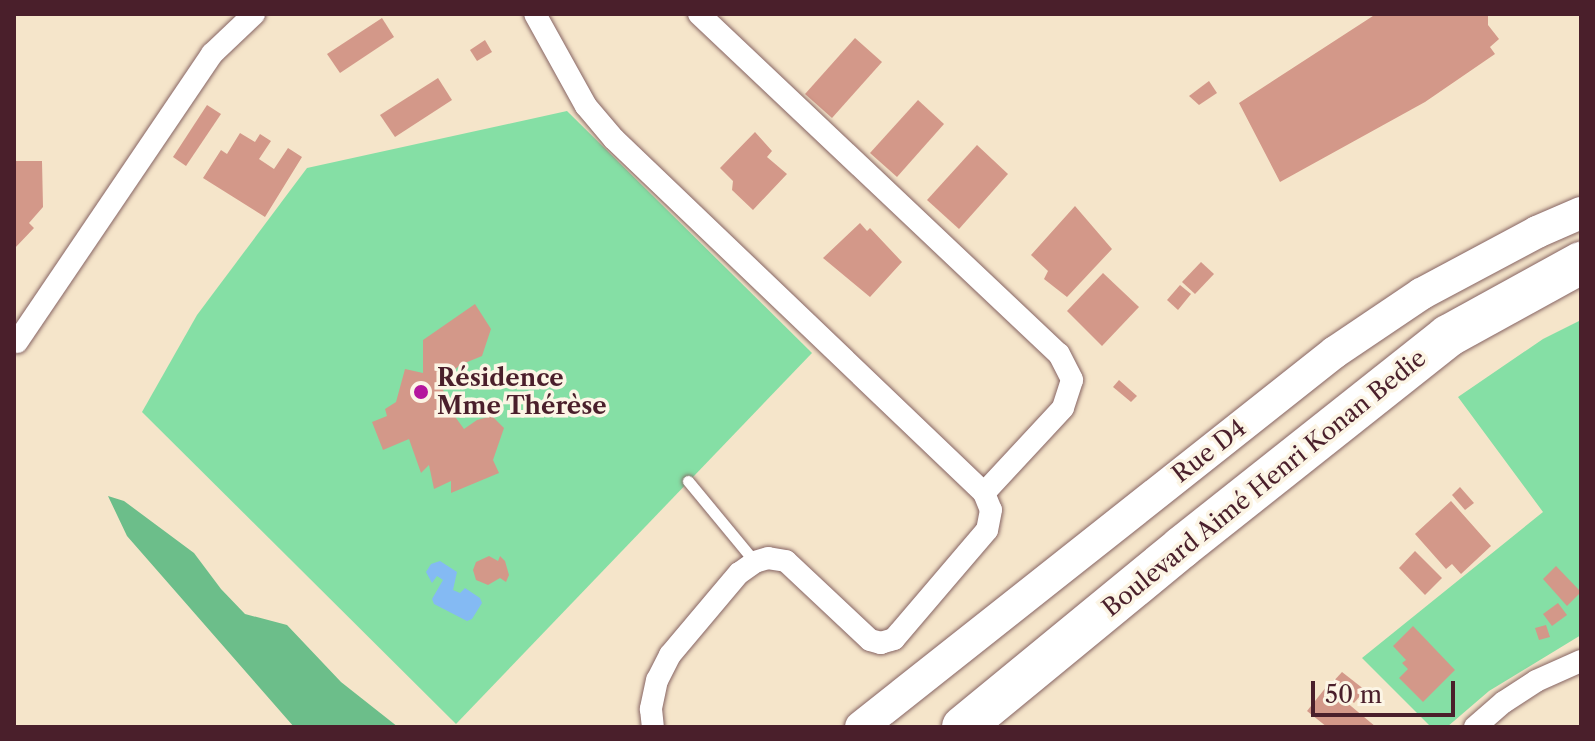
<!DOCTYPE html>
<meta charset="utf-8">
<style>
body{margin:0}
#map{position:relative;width:1595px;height:741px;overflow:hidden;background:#f5e5ca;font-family:"Libre Caslon Text",serif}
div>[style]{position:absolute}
.green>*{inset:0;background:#85dfa5}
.forest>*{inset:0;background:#6cbe8a}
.water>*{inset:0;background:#84baf3}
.building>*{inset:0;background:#d39889}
.roads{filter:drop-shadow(0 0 2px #866463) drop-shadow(0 0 2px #866463)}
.service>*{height:11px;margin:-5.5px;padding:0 5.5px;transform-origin:5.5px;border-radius:5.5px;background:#fff}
.minor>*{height:22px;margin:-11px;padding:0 11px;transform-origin:11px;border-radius:11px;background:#fff}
.secondary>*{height:32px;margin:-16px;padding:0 16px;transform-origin:16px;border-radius:16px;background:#fff}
.motorway>*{height:42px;margin:-21px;padding:0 21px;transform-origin:21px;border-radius:21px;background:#fff}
.dots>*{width:22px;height:22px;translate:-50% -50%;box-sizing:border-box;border:4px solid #fcf5e5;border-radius:50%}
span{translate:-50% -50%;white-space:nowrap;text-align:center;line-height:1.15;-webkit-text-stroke:7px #fcf5e5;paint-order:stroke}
.poi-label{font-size:24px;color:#4a1f2b;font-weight:700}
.left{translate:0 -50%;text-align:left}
.street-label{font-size:24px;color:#4a1f2b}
.frame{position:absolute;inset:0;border:16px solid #4a1f2b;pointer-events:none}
.scale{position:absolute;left:1311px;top:681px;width:144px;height:36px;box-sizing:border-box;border:4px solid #4a1f2b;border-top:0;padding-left:10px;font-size:24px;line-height:28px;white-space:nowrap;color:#4a1f2b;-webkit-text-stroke:6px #fcf5e5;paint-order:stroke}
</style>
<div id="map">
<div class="green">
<div style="clip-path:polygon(567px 111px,812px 353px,456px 724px,142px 412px,197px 315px,307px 168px)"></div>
<div style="clip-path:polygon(1581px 320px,1581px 635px,1489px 691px,1447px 727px,1431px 727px,1362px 658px,1543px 512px,1458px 397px,1543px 339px)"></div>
</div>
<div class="forest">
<div style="clip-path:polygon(108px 496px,124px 501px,194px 553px,221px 589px,245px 614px,287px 625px,341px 682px,398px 727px,294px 727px,127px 536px)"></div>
</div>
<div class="water">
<div style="clip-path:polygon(440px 561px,457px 572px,453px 590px,460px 593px,465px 588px,480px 598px,482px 603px,472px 619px,467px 621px,434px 604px,432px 599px,443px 580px,437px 576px,432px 583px,426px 572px,431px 564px)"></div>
</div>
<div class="building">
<div style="clip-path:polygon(1376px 14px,1488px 14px,1488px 25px,1499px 39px,1490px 47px,1495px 54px,1425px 102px,1280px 182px,1239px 103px)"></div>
<div style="clip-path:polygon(382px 18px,394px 37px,340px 73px,327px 54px)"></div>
<div style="clip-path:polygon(855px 38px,882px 62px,832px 118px,805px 94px)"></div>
<div style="clip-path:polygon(485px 40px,492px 52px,477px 61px,470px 50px)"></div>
<div style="clip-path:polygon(438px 78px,452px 100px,395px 137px,380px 115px)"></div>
<div style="clip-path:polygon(1209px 81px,1217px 93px,1199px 105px,1189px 96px)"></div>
<div style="clip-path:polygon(918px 100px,944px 124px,897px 177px,870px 153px)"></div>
<div style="clip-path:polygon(207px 105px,221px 114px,186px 166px,173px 157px)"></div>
<div style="clip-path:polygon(755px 132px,772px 151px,767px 157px,787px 174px,753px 210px,732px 190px,733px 181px,720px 168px)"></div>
<div style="clip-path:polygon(240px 133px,255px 142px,260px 134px,271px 141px,259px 159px,274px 169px,288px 148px,302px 157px,265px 217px,203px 178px,221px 150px,227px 154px)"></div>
<div style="clip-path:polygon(977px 145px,1008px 174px,959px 229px,927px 200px)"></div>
<div style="clip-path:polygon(14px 161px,42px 161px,43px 207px,29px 223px,34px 228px,14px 249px)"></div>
<div style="clip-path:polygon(1075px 206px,1112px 249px,1067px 297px,1044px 279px,1048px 271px,1031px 255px)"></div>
<div style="clip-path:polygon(860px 223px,867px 231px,870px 228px,902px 262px,870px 297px,823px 258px)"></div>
<div style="clip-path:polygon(1201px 262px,1214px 274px,1195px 294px,1182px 282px)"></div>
<div style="clip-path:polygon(1103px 273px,1139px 307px,1102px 346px,1067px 311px)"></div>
<div style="clip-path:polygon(1180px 285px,1191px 294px,1178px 310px,1167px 300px)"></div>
<div style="clip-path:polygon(475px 304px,491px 329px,482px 356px,460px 365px,441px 382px,448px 407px,464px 429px,477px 420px,492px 416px,504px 428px,493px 460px,499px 473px,451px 493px,451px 481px,434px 489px,429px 465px,421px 473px,409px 439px,383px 450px,372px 422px,387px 416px,385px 409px,396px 402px,405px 369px,423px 373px,423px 340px)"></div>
<div style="clip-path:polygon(1119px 380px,1137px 396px,1131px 402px,1113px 387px)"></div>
<div style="clip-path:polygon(1460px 487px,1474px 503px,1465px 510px,1452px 495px)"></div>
<div style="clip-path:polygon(1451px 501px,1491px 546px,1461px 574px,1452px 564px,1446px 569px,1415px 534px)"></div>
<div style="clip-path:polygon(1415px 551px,1442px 578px,1425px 595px,1399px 568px)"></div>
<div style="clip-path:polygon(489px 556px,498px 561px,500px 556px,505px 561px,509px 575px,506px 582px,500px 578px,488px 585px,476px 580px,473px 570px,476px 562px)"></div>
<div style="clip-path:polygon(1556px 566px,1581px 592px,1567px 606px,1543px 579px)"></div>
<div style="clip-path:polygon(1558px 603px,1567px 615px,1552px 626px,1543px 614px)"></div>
<div style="clip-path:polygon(1546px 625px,1550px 637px,1539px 640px,1535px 628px)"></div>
<div style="clip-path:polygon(1413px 626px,1455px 670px,1423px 702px,1399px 678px,1408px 669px,1402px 663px,1406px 660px,1393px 646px)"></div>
<div style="clip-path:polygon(1342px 672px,1365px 690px,1354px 703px,1331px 684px)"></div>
<div style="clip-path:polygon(1327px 686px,1376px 727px,1327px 727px,1307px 711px)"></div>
</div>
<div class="roads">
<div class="service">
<div style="left:688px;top:481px;width:105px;rotate:50.4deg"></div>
</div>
<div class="minor">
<div style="left:535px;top:14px;width:105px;rotate:61deg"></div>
<div style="left:586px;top:106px;width:43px;rotate:49.7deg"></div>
<div style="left:614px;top:139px;width:512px;rotate:43.73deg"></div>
<div style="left:984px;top:493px;width:18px;rotate:68deg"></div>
<div style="left:991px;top:510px;width:20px;rotate:101deg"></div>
<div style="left:987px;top:530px;width:143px;rotate:130.5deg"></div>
<div style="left:894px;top:639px;width:14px;rotate:163deg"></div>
<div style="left:881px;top:643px;width:11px;rotate:-165deg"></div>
<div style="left:870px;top:640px;width:115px;rotate:-136.8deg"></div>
<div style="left:786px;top:561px;width:18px;rotate:-171deg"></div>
<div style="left:768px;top:558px;width:14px;rotate:163deg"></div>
<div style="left:755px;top:562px;width:19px;rotate:145deg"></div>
<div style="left:739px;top:573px;width:107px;rotate:130.1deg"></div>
<div style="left:670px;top:655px;width:28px;rotate:117deg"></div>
<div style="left:657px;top:680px;width:30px;rotate:102deg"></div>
<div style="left:651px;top:709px;width:18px;rotate:84deg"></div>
<div style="left:699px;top:14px;width:495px;rotate:43.4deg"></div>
<div style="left:1059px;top:354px;width:29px;rotate:63deg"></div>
<div style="left:1072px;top:380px;width:29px;rotate:108deg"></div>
<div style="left:1063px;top:408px;width:116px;rotate:132.9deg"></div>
<div style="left:17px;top:342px;width:348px;rotate:-55.9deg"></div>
<div style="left:212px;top:54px;width:58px;rotate:-43.6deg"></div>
<div style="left:1475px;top:727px;width:38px;rotate:-41deg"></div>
<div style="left:1504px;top:702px;width:38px;rotate:-33deg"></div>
<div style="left:1536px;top:681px;width:49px;rotate:-24deg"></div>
</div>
<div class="secondary">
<div style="left:861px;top:727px;width:604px;rotate:-38.35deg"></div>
<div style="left:1335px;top:352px;width:104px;rotate:-34deg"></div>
<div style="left:1421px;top:294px;width:132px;rotate:-28.1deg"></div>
<div style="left:1537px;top:232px;width:48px;rotate:-23.4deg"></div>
</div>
<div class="motorway">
<div style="left:963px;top:727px;width:283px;rotate:-39.4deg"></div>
<div style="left:1182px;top:547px;width:340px;rotate:-38.4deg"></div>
<div style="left:1448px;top:336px;width:152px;rotate:-28.8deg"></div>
</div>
</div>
<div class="dots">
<div style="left:421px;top:392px;background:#b5179e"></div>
</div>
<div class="poi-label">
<span class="left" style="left:437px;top:392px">Résidence<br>Mme Thérèse</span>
</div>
<div class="street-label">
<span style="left:1209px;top:451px;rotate:-38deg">Rue D4</span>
<span style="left:1264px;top:483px;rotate:-39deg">Boulevard Aimé Henri Konan Bedie</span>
</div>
<div class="frame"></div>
<div class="scale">50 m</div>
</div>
